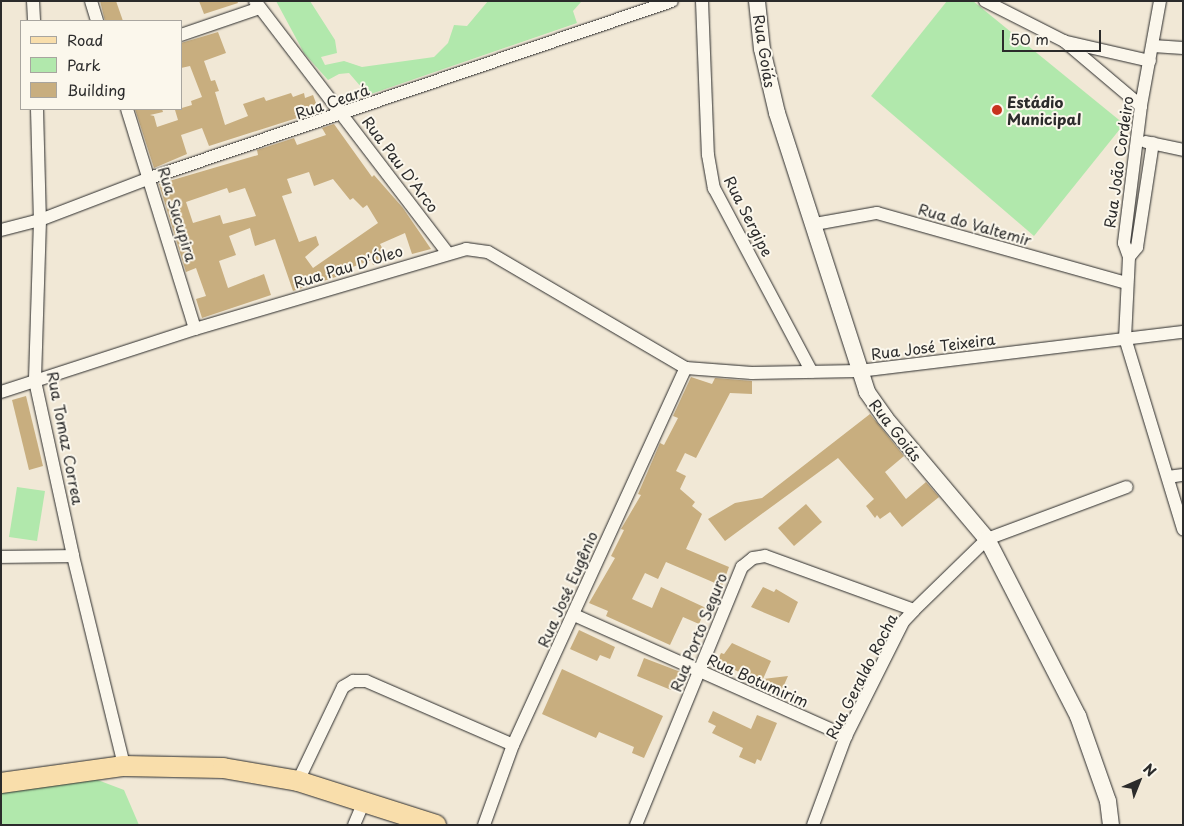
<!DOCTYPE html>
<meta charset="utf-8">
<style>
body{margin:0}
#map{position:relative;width:1184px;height:826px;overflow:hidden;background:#f1e8d6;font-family:"Playpen Sans",sans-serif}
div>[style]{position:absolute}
.green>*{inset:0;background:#b1e8ac}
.building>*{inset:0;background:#c8ae7f}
.roads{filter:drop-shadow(0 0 1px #2b2b2b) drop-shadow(0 0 1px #2b2b2b)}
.minor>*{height:12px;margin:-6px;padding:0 6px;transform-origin:6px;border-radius:6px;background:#fbf7ec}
.tertiary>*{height:16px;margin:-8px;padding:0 8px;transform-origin:8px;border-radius:8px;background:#fbf7ec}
.primary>*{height:20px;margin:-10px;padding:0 10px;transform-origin:10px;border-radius:10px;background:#f9deab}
.dots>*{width:14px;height:14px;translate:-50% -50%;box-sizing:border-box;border:2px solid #fbf7ec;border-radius:50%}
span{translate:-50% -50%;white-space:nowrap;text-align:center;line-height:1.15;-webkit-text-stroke:4px #fbf7ec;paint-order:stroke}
.street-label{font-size:15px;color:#2b2b2b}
.poi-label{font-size:15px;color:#2b2b2b;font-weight:700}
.left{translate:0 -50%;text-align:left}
.frame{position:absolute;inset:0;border:2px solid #2b2b2b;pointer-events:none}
.legend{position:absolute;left:20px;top:20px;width:162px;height:90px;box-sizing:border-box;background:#fbf7ec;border:1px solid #a8a59f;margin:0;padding:6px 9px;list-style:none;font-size:15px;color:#2b2b2b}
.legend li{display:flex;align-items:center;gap:10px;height:25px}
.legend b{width:25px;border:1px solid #a8a59f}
.north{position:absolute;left:1114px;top:756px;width:50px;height:50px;-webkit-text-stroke:4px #fbf7ec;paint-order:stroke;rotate:44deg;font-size:14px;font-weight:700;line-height:20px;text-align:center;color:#2b2b2b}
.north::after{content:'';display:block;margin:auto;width:18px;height:22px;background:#2b2b2b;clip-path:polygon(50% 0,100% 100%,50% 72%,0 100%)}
.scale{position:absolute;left:1002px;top:30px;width:99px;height:22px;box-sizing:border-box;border:2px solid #2b2b2b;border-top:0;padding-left:6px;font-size:15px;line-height:18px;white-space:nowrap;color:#2b2b2b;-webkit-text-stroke:4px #fbf7ec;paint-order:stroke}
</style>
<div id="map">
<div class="green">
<div style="clip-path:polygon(276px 1px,310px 1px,335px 40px,337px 53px,321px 57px,325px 65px,344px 61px,362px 67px,434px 57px,448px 43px,454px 25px,467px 26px,488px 1px,581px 2px,573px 11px,577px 23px,368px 95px,349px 73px,339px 74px,328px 80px,304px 53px)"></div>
<div style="clip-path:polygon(947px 1px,973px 1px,1124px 124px,1034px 236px,871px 96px)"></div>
<div style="clip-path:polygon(17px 487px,45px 491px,37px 541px,9px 537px)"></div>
<div style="clip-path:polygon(95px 779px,124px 790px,139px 825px,1px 825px,1px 792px)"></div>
</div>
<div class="building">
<div style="clip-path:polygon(100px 1px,116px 1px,123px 21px,105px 21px)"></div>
<div style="clip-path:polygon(199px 1px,237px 1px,238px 3px,204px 14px)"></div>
<div style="clip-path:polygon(218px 32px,226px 53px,204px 61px,211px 81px,215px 80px,219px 91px,215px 92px,225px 125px,248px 116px,243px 104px,264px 97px,266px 101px,291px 93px,293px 97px,304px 93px,305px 98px,313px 95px,319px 111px,209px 146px,202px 128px,181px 135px,187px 154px,154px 168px,135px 109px,162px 109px,163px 112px,150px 115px,154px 116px,157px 127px,178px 120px,175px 110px,192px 105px,191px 101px,202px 97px,190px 66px,181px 68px,181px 43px)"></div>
<div style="clip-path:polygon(evenodd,334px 124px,372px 177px,374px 175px,403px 208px,431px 249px,412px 254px,405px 233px,380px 244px,388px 259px,373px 265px,371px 260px,350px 268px,351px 272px,293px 291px,275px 239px,255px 246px,250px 228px,229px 236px,236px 255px,219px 261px,228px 288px,264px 274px,271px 295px,202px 318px,196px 299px,206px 296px,196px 268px,186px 272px,159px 184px,258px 155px,257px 150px,294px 138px,297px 145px,326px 135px,322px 128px,334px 124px,309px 172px,314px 186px,333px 179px,350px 200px,353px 198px,363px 208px,367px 205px,378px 223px,313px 268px,305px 257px,319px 245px,316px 236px,299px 242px,282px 196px,292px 193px,287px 179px,309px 172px,334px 124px,227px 188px,229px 193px,245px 188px,256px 216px,223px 224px,220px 215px,193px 223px,186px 202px,227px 188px)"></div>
<div style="clip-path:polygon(691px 377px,712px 384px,715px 378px,752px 381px,752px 394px,730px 393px,696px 458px,685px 453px,676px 471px,686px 476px,680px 489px,695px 502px,692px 506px,702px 514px,686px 549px,729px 567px,722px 586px,666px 562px,658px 579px,645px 573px,632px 599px,652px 608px,661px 587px,706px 608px,699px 624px,683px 617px,670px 645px,606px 616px,608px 611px,589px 603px,615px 558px,611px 556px,624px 530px,621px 529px,641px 495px,638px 494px,660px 443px,664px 445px,678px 418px,673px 416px)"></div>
<div style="clip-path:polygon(26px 396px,43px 466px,29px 470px,12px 400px)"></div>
<div style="clip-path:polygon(870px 414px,904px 456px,885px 472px,906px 499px,926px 482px,939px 497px,902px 527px,890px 512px,880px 519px,877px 515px,875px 518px,866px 506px,874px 499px,838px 458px,725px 541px,708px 519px,735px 503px,762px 498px)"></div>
<div style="clip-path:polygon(806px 504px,822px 522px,794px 546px,778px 528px)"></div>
<div style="clip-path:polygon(763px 587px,774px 592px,776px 589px,798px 602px,789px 623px,751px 607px)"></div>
<div style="clip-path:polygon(579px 630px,615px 647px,610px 659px,600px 655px,597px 661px,570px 649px)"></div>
<div style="clip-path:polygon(732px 643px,771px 661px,763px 679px,788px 676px,780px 694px,768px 689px,770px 686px,717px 662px,721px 653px,724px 654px)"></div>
<div style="clip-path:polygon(644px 658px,686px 674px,681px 687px,673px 684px,671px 690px,637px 676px)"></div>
<div style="clip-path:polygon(562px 669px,663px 716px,644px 758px,632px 753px,634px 747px,599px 732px,596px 738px,542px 714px)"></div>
<div style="clip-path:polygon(713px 711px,751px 729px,757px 715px,777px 723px,761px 761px,757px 759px,755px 764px,739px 757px,743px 748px,712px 733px,716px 726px,708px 722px)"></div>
</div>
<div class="roads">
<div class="minor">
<div style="left:33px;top:1px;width:20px;rotate:87deg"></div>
<div style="left:91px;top:1px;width:21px;rotate:73deg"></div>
<div style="left:255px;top:1px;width:316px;rotate:52.6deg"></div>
<div style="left:702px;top:1px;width:154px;rotate:87.8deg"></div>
<div style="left:708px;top:155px;width:34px;rotate:80deg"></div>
<div style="left:714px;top:188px;width:208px;rotate:62deg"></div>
<div style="left:985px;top:1px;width:89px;rotate:26.9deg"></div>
<div style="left:1064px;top:41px;width:101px;rotate:40.2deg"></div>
<div style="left:1160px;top:1px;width:107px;rotate:100.3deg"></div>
<div style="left:1141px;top:106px;width:138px;rotate:97.1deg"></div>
<div style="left:1124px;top:243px;width:15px;rotate:70deg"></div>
<div style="left:1129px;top:257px;width:81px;rotate:92.8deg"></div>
<div style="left:1125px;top:338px;width:200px;rotate:73.1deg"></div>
<div style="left:181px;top:35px;width:83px;rotate:-18.9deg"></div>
<div style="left:1067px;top:42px;width:85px;rotate:12.9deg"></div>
<div style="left:1153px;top:46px;width:30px;rotate:4deg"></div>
<div style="left:37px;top:109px;width:111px;rotate:88.5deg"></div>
<div style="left:40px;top:220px;width:161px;rotate:91.8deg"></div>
<div style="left:35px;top:381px;width:179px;rotate:77.7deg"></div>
<div style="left:73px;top:556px;width:216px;rotate:76.3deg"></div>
<div style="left:127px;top:109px;width:230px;rotate:72.8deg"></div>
<div style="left:1146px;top:142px;width:38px;rotate:12deg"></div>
<div style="left:815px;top:224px;width:63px;rotate:-10.1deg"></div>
<div style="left:877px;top:213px;width:259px;rotate:15.7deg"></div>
<div style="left:1px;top:230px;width:40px;rotate:-14.4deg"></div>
<div style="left:40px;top:220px;width:118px;rotate:-20.9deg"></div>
<div style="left:150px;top:178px;width:551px;rotate:-18.73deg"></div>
<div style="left:1129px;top:257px;width:13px;rotate:-51deg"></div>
<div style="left:1137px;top:247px;width:105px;rotate:-81.3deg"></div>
<div style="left:1px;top:392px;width:204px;rotate:-18deg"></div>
<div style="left:195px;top:329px;width:283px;rotate:-16.4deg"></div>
<div style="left:466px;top:249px;width:22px;rotate:8deg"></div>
<div style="left:488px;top:252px;width:229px;rotate:30.4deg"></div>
<div style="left:686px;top:368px;width:66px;rotate:4.3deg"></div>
<div style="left:752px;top:373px;width:107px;rotate:-1.1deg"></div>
<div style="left:859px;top:371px;width:326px;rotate:-6.9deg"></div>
<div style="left:1168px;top:477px;width:15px;rotate:-8deg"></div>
<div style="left:1px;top:557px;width:72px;rotate:-0.8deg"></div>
<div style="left:574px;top:615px;width:298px;rotate:24deg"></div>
<div style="left:298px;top:781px;width:104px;rotate:-64.4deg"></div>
<div style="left:343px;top:687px;width:12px;rotate:-31deg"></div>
<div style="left:353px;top:681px;width:13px"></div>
<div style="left:366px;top:681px;width:160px;rotate:23.5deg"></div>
<div style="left:354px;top:825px;width:26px;rotate:-67deg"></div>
<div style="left:484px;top:825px;width:85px;rotate:-70.1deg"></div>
<div style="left:513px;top:745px;width:415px;rotate:-65.4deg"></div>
<div style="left:636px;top:825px;width:279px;rotate:-67.7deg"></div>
<div style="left:742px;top:567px;width:14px;rotate:-39deg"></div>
<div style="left:753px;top:558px;width:12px;rotate:-9deg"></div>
<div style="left:765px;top:556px;width:158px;rotate:19.9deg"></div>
<div style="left:813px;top:825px;width:95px;rotate:-69.7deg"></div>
<div style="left:846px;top:736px;width:127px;rotate:-63.4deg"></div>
<div style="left:903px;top:622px;width:16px;rotate:-47deg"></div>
<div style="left:914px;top:610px;width:102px;rotate:-44.2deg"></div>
<div style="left:987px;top:539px;width:149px;rotate:-20.4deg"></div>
</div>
<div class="tertiary">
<div style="left:757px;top:1px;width:48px;rotate:84.1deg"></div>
<div style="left:762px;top:49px;width:66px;rotate:76.8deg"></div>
<div style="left:777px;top:113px;width:293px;rotate:72.1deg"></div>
<div style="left:867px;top:392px;width:32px;rotate:55deg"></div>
<div style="left:885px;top:418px;width:158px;rotate:49.9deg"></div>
<div style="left:987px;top:539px;width:199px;rotate:62.8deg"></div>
<div style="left:1078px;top:716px;width:90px;rotate:70.6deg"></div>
<div style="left:1108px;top:801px;width:24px;rotate:83deg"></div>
</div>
<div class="primary">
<div style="left:1px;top:783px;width:124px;rotate:-7.9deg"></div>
<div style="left:124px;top:766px;width:99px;rotate:1.2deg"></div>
<div style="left:223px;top:768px;width:76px;rotate:9.8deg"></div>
<div style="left:298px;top:781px;width:145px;rotate:17.7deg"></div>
</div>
</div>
<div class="dots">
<div style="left:997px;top:110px;background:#c8321e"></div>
</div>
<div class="street-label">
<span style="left:765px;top:51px;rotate:81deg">Rua Goiás</span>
<span style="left:332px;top:101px;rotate:-19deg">Rua Ceará</span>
<span style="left:1118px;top:162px;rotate:-82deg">Rua João Cordeiro</span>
<span style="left:401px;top:164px;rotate:53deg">Rua Pau D'Arco</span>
<span style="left:178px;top:214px;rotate:73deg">Rua Sucupira</span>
<span style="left:749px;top:216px;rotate:63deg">Rua Sergipe</span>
<span style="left:975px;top:224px;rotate:16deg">Rua do Valtemir</span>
<span style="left:348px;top:266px;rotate:-17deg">Rua Pau D'Óleo</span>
<span style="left:933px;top:346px;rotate:-7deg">Rua José Teixeira</span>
<span style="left:896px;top:430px;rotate:52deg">Rua Goiás</span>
<span style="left:66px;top:438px;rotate:79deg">Rua Tomaz Correa</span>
<span style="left:567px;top:589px;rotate:-66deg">Rua José Eugênio</span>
<span style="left:698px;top:632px;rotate:-68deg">Rua Porto Seguro</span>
<span style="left:861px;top:676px;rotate:-63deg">Rua Geraldo Rocha</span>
<span style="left:758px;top:680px;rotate:24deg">Rua Botumirim</span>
</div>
<div class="poi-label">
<span class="left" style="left:1007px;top:110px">Estádio<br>Municipal</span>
</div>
<div class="frame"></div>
<ul class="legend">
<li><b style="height:6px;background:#f9deab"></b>Road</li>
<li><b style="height:14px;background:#b1e8ac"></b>Park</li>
<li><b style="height:14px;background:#c8ae7f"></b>Building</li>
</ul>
<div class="north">N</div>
<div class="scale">50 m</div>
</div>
